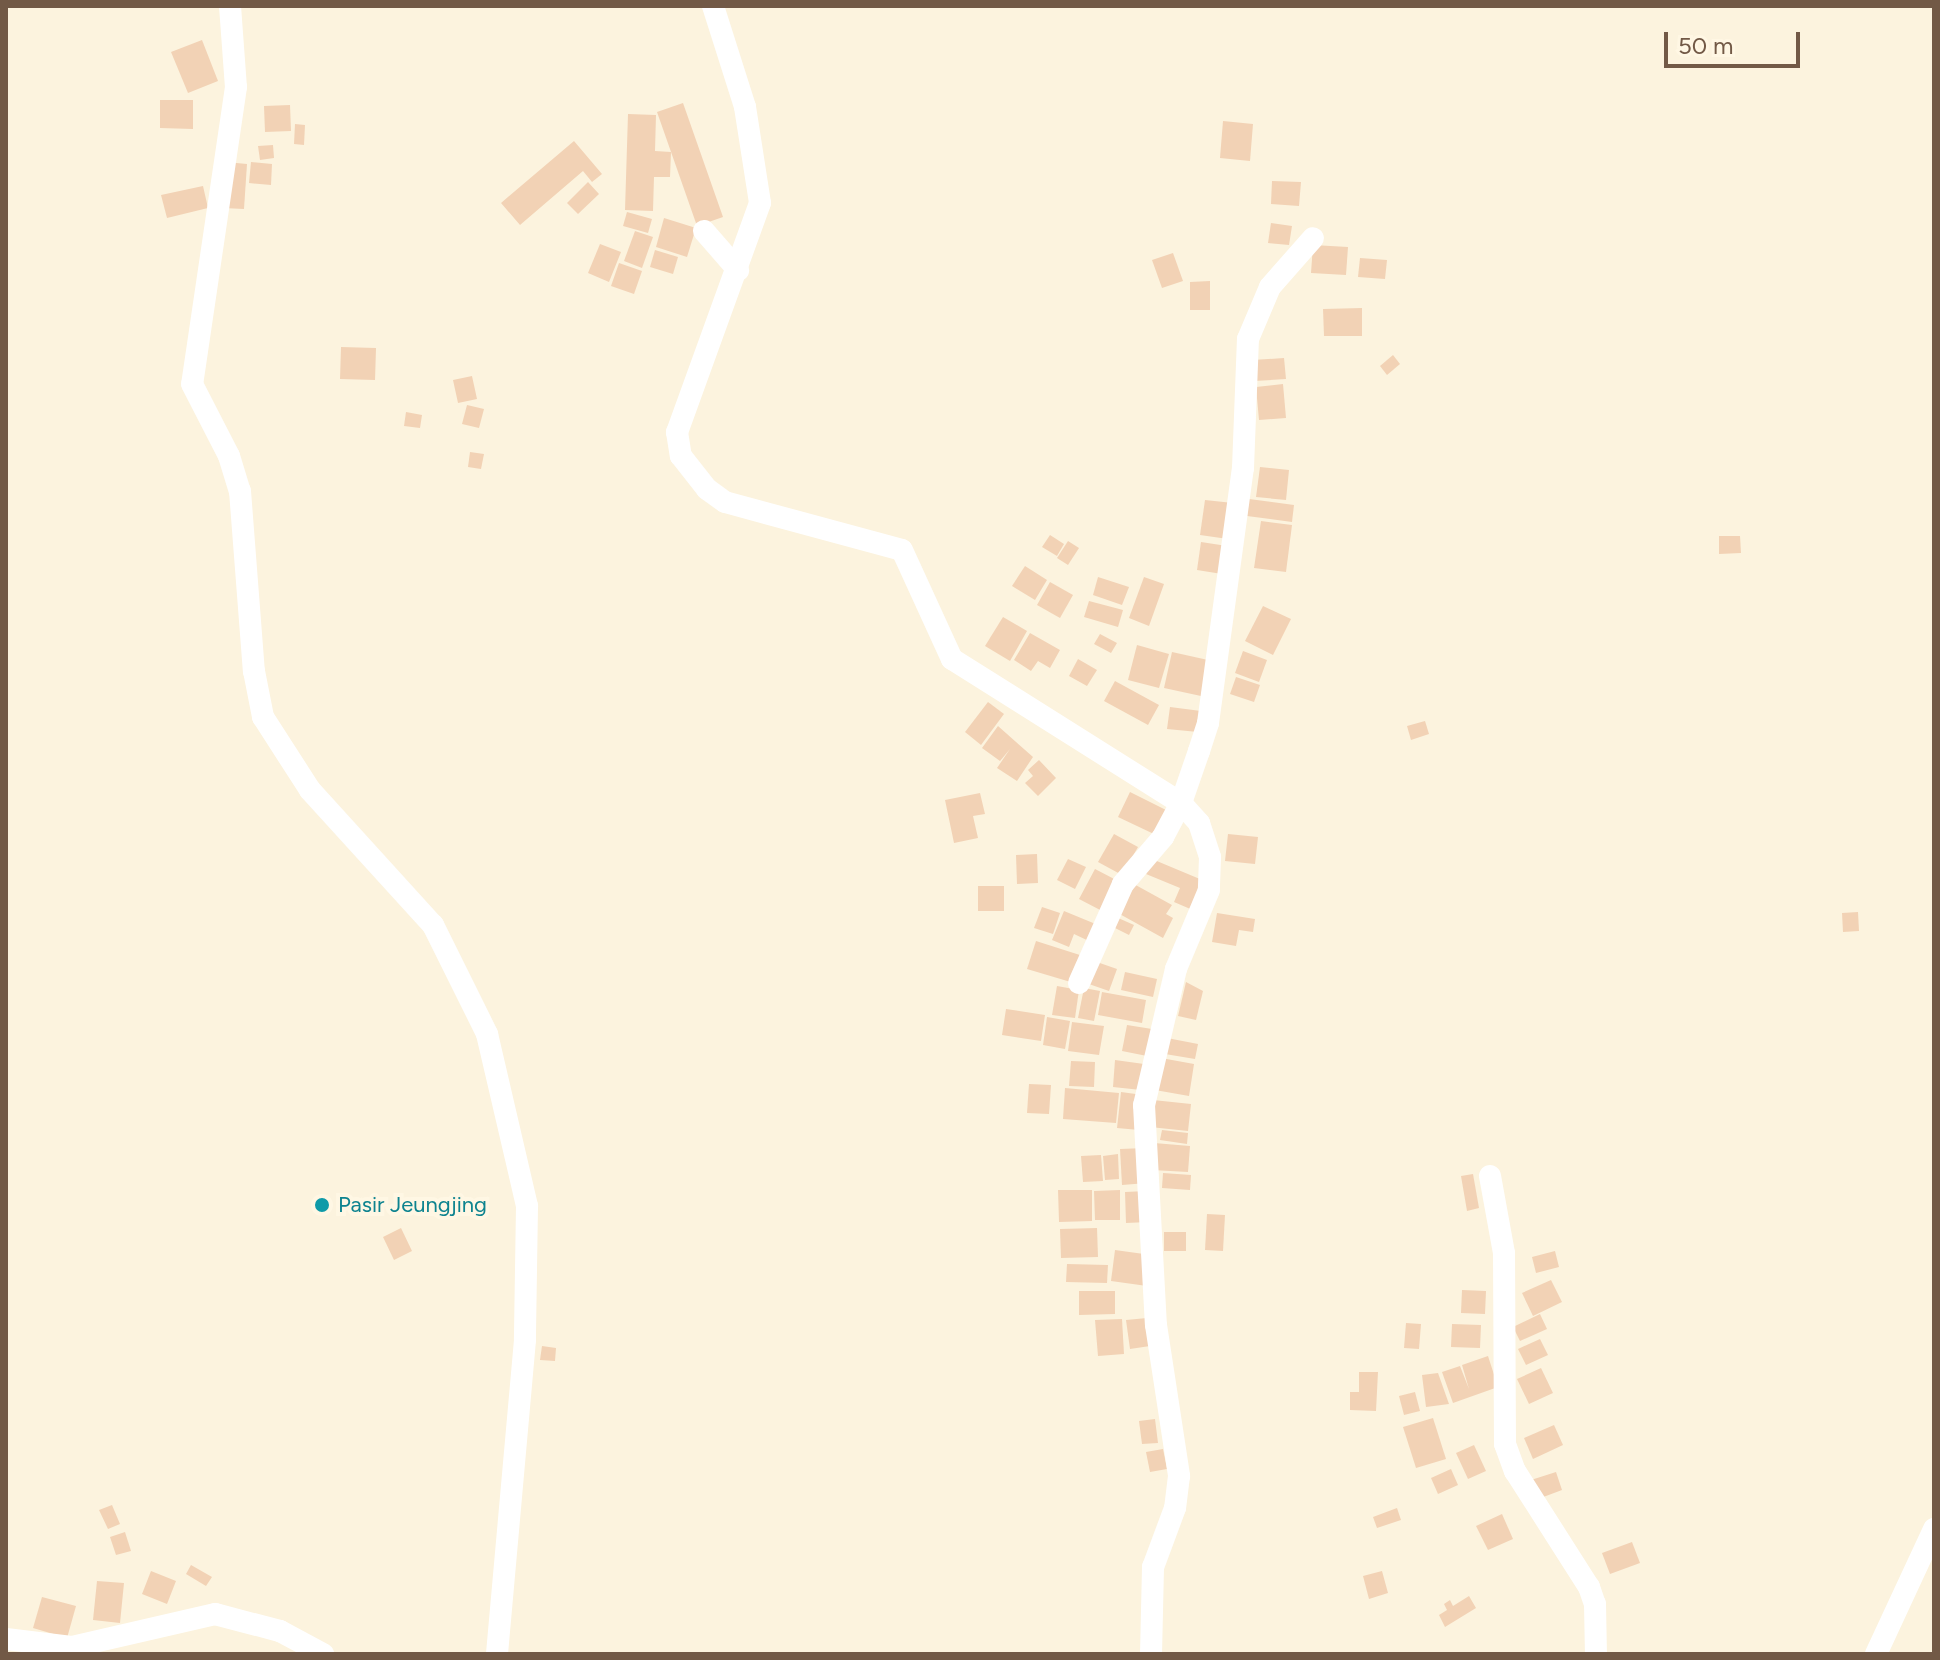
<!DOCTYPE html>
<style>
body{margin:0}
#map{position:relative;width:1940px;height:1660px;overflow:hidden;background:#fcf3de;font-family:Figtree,sans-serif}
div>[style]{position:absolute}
.building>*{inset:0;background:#f2d2b5}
.minor>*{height:22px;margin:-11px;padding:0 11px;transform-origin:11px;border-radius:11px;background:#fff}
.dots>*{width:22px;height:22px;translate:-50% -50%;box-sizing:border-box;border:4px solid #fff7e4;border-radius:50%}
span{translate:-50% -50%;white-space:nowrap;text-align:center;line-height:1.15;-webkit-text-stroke:8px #fff7e4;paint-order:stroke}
.culture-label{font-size:22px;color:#0d838f}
.left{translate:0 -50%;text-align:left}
.frame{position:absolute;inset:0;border:8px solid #725946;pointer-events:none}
.scale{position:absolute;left:1664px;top:32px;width:136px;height:36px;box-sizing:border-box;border:4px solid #725946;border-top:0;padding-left:10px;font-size:24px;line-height:28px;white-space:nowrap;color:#725946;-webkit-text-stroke:6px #fff7e4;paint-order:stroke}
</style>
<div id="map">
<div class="building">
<div style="clip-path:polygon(202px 40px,218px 81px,188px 93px,171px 52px)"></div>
<div style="clip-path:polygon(160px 100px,193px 100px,193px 129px,160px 128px)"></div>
<div style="clip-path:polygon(683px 103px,723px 217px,697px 226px,657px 112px)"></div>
<div style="clip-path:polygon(290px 105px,291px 131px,265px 132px,264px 106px)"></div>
<div style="clip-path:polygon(628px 114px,656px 115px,655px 151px,671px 152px,670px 177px,654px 177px,653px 211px,625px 210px)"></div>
<div style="clip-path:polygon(1223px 121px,1253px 124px,1250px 161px,1220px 158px)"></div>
<div style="clip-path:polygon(295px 124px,305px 125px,304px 145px,294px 144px)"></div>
<div style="clip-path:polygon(574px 141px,602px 174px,592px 182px,583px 171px,520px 225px,501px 203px)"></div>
<div style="clip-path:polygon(273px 145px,274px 158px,260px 160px,258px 146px)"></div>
<div style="clip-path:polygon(226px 162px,247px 164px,244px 209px,223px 208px)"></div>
<div style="clip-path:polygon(251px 162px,272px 164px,271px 185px,249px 183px)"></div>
<div style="clip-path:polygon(1272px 181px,1301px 182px,1299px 206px,1271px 204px)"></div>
<div style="clip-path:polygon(588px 182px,599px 194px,578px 214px,567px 203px)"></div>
<div style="clip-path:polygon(203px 186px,208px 208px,167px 218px,161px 195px)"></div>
<div style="clip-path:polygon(627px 212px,652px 219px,648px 233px,623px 226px)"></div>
<div style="clip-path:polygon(664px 218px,696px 228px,687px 257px,656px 247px)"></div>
<div style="clip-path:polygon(1271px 223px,1292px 226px,1289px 245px,1268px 243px)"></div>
<div style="clip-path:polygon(635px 231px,653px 237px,642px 268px,624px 261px)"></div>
<div style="clip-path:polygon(600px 244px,621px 252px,609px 282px,588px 273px)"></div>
<div style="clip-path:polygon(1313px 245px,1348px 247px,1346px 275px,1311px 273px)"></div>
<div style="clip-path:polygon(655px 250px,678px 257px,673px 274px,650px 267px)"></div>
<div style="clip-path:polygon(1173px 253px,1183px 281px,1162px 288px,1152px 260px)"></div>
<div style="clip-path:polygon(1360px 258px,1387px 260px,1385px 279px,1358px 277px)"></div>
<div style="clip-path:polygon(619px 263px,642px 271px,634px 294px,611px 286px)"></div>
<div style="clip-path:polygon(1210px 281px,1210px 310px,1190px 310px,1190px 282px)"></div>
<div style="clip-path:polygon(1362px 308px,1362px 336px,1324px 336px,1323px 309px)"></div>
<div style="clip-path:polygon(341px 347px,376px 348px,375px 380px,340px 379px)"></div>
<div style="clip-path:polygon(1393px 355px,1400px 364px,1387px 375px,1380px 366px)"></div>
<div style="clip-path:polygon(1284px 358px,1286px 379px,1254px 381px,1252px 360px)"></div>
<div style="clip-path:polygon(472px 376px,477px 399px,458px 403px,453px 380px)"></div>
<div style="clip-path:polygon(1283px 384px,1286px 418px,1259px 420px,1256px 387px)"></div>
<div style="clip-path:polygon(467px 405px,484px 409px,479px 428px,462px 424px)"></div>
<div style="clip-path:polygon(406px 412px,422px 415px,420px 428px,404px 426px)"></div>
<div style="clip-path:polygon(470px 452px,484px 454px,481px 469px,468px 467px)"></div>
<div style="clip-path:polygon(1260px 467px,1289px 470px,1286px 500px,1256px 497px)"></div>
<div style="clip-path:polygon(1249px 499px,1294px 505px,1292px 522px,1247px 516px)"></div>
<div style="clip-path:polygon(1205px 500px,1233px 503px,1228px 539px,1200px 535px)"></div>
<div style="clip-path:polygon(1261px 521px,1292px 525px,1286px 572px,1254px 568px)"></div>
<div style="clip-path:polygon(1050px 535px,1064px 544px,1057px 556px,1042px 547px)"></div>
<div style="clip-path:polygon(1719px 536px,1740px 536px,1741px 553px,1719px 554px)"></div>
<div style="clip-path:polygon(1068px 541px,1079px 548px,1068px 565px,1057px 558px)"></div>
<div style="clip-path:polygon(1201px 542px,1227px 546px,1222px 574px,1197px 570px)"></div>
<div style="clip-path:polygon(1025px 566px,1047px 580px,1035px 600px,1012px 586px)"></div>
<div style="clip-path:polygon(1098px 577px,1129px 587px,1122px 605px,1093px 595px)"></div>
<div style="clip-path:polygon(1144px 577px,1164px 584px,1149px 626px,1129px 618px)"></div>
<div style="clip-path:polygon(1050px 582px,1073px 595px,1060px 618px,1037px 605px)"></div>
<div style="clip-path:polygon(1089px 601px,1123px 610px,1118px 627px,1084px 617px)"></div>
<div style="clip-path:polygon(1263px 606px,1291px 619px,1273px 655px,1245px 641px)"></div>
<div style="clip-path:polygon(1003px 617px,1027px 631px,1010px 661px,985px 646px)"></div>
<div style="clip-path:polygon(1030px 633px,1060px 650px,1050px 668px,1038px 661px,1031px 671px,1014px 660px)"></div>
<div style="clip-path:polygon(1100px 634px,1117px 643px,1111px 653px,1094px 644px)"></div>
<div style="clip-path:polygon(1137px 645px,1169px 654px,1159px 688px,1128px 680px)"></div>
<div style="clip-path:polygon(1243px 651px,1267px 660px,1259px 682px,1235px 673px)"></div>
<div style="clip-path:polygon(1172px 652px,1208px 660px,1201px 696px,1164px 688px)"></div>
<div style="clip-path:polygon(1078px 659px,1097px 670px,1087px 686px,1069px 676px)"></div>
<div style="clip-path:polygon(1236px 677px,1260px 685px,1254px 702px,1230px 694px)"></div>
<div style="clip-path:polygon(1115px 681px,1159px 705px,1148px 725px,1104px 701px)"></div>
<div style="clip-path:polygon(988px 702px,1004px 714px,981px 745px,965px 732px)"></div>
<div style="clip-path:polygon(1170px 707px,1201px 711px,1198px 732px,1167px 729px)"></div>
<div style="clip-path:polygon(1425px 721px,1429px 734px,1411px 740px,1407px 726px)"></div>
<div style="clip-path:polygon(998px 726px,1033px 757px,1017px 781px,997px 768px,1010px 749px,1000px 761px,982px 748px)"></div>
<div style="clip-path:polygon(1039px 760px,1056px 778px,1038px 796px,1025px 783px,1033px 776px,1028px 770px)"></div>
<div style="clip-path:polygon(1130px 792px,1168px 811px,1156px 835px,1118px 817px)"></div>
<div style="clip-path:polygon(980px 793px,985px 814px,973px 816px,978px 838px,954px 843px,945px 800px)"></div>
<div style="clip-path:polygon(1114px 834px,1138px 847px,1122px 875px,1098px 862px)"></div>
<div style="clip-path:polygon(1228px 834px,1258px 837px,1255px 864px,1225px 861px)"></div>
<div style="clip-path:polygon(1037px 854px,1038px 883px,1017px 884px,1016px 855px)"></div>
<div style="clip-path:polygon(1068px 859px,1086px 867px,1075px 889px,1057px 880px)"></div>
<div style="clip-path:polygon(1152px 859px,1207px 882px,1195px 911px,1174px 902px,1180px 888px,1146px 874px)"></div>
<div style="clip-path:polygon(1095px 869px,1120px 882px,1104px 912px,1079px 899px)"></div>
<div style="clip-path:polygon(1132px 883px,1172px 905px,1166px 914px,1173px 918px,1163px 938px,1116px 912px)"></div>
<div style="clip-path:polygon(978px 886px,1004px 886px,1004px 911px,978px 911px)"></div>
<div style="clip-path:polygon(1042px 907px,1060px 913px,1053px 934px,1034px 928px)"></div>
<div style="clip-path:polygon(1064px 911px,1098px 925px,1091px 942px,1074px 934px,1069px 947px,1052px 940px)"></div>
<div style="clip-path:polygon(1858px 912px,1859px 931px,1843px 932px,1842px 913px)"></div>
<div style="clip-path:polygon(1217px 913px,1255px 919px,1253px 932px,1239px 930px,1236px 946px,1212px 942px)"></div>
<div style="clip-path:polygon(1116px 917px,1134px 925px,1129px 935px,1111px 926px)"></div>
<div style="clip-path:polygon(1036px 941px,1083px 956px,1074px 983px,1027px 969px)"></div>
<div style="clip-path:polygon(1094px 961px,1117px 969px,1109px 991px,1086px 983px)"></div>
<div style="clip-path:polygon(1125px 972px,1157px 979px,1153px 997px,1121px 990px)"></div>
<div style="clip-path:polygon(1186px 982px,1203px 991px,1196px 1020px,1178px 1016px)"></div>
<div style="clip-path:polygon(1057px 986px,1079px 990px,1075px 1018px,1052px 1015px)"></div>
<div style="clip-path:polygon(1084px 988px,1100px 991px,1094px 1021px,1078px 1018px)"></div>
<div style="clip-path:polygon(1102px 992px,1146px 1000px,1142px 1023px,1098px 1015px)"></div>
<div style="clip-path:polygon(1006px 1009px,1045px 1015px,1041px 1041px,1002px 1035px)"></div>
<div style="clip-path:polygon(1047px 1017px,1070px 1021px,1065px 1049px,1043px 1045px)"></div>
<div style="clip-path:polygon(1072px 1022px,1104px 1026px,1099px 1055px,1068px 1051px)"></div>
<div style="clip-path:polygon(1127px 1025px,1152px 1029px,1147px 1056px,1122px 1051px)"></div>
<div style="clip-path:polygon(1167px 1038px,1198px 1044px,1195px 1059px,1165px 1054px)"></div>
<div style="clip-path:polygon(1161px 1058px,1194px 1064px,1189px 1096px,1155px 1090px)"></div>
<div style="clip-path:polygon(1115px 1060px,1144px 1064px,1141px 1090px,1113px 1087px)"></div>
<div style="clip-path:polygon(1071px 1061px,1095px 1062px,1094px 1087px,1069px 1086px)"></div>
<div style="clip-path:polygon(1029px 1084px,1051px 1085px,1049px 1114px,1027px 1113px)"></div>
<div style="clip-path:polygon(1065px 1088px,1119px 1093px,1116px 1123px,1063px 1119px)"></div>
<div style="clip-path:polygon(1121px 1092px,1143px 1095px,1139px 1130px,1117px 1128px)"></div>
<div style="clip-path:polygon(1153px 1100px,1191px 1104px,1188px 1131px,1150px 1127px)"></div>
<div style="clip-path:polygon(1162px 1130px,1188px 1133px,1187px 1144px,1160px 1140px)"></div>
<div style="clip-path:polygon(1154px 1143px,1190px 1146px,1188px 1172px,1152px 1170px)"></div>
<div style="clip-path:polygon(1145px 1148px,1147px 1183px,1122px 1185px,1120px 1149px)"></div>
<div style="clip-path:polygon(1118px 1154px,1119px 1179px,1105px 1180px,1103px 1156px)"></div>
<div style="clip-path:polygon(1101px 1155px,1103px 1181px,1083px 1182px,1081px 1156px)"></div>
<div style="clip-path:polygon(1163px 1173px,1191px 1175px,1190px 1190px,1162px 1188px)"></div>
<div style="clip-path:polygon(1473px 1174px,1479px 1208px,1467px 1211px,1461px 1176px)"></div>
<div style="clip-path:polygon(1058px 1190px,1092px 1190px,1092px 1221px,1059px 1222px)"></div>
<div style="clip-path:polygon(1120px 1190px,1120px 1220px,1095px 1220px,1094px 1191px)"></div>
<div style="clip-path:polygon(1147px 1191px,1148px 1222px,1126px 1223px,1125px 1192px)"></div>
<div style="clip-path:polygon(1207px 1214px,1225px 1215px,1223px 1251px,1205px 1250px)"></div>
<div style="clip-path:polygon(401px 1228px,412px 1251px,394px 1260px,383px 1237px)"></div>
<div style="clip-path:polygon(1097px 1228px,1098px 1257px,1061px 1258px,1060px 1229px)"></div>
<div style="clip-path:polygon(1164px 1232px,1186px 1232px,1186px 1251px,1164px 1251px)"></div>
<div style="clip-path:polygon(1115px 1250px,1151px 1255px,1147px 1286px,1111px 1281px)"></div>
<div style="clip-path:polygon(1555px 1251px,1559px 1267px,1536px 1273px,1532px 1257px)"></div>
<div style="clip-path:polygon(1067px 1264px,1108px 1265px,1107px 1283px,1066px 1282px)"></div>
<div style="clip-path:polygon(1551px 1280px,1562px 1302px,1533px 1316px,1522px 1293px)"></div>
<div style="clip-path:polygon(1462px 1290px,1486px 1291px,1485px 1314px,1461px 1313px)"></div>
<div style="clip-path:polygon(1079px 1291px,1115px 1291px,1115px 1314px,1079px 1315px)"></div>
<div style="clip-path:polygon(1540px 1314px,1547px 1329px,1520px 1341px,1513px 1327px)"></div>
<div style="clip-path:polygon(1147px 1318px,1150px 1346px,1130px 1349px,1126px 1320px)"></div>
<div style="clip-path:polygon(1122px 1319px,1124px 1354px,1098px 1356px,1095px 1320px)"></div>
<div style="clip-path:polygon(1406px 1323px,1421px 1324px,1419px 1349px,1404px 1348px)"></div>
<div style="clip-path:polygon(1452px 1324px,1481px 1325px,1480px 1348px,1451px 1347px)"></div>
<div style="clip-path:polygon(1540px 1339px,1548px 1355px,1526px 1365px,1518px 1349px)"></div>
<div style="clip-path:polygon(542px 1346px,556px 1348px,555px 1361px,540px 1360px)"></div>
<div style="clip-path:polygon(1488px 1356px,1498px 1387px,1453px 1403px,1442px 1372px,1460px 1366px,1469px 1389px,1462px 1365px)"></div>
<div style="clip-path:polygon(1541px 1368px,1553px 1393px,1529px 1404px,1517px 1379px)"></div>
<div style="clip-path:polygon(1359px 1372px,1378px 1372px,1376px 1411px,1350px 1410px,1350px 1392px,1359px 1392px)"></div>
<div style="clip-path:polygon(1438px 1373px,1449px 1404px,1426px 1407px,1422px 1375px)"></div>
<div style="clip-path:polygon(1415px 1392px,1420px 1411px,1404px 1415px,1399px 1396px)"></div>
<div style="clip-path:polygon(1433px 1418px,1446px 1459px,1416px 1468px,1403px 1427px)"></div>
<div style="clip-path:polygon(1155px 1419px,1158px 1443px,1142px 1444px,1139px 1421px)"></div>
<div style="clip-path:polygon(1554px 1425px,1563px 1445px,1533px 1459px,1524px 1438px)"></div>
<div style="clip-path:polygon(1474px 1445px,1486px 1471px,1468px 1479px,1456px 1453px)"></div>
<div style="clip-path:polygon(1163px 1449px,1167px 1469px,1150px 1472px,1146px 1452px)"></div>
<div style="clip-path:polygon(1451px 1469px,1458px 1485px,1438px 1494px,1431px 1478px)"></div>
<div style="clip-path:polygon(1556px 1472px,1562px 1490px,1538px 1499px,1531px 1480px)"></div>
<div style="clip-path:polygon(112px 1505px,120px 1524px,108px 1529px,99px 1510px)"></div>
<div style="clip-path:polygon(1397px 1508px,1401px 1520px,1377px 1528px,1373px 1517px)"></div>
<div style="clip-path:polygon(1502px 1514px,1513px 1539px,1488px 1550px,1476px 1526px)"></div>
<div style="clip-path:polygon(125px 1532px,131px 1551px,116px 1555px,110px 1537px)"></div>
<div style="clip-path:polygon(1632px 1542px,1640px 1563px,1610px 1574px,1602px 1553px)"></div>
<div style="clip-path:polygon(191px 1565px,212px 1577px,206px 1586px,186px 1574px)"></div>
<div style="clip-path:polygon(151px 1571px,176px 1581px,167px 1604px,142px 1594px)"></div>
<div style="clip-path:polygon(1382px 1571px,1388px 1593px,1369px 1599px,1363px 1576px)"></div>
<div style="clip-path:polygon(97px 1581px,124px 1583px,120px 1623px,93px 1620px)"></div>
<div style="clip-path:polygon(1469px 1596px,1476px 1608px,1445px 1627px,1439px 1615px,1447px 1610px,1444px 1604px,1450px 1600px,1453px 1606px)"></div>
<div style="clip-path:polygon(42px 1597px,76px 1606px,67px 1638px,33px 1628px)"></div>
</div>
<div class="minor">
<div style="left:230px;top:6px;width:81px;rotate:85.8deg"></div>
<div style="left:236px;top:87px;width:300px;rotate:98.4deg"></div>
<div style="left:192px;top:384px;width:81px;rotate:62.8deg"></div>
<div style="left:229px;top:456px;width:37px;rotate:73deg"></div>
<div style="left:240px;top:491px;width:181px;rotate:85.6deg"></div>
<div style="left:254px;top:671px;width:47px;rotate:78.9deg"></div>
<div style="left:263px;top:717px;width:87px;rotate:57.2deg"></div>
<div style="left:310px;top:790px;width:183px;rotate:47.7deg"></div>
<div style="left:433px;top:925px;width:122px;rotate:63.6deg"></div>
<div style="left:487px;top:1034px;width:177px;rotate:76.9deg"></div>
<div style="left:527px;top:1206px;width:134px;rotate:90.9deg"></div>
<div style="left:525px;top:1340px;width:315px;rotate:95.1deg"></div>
<div style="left:713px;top:6px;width:106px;rotate:72.4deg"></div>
<div style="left:745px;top:107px;width:97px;rotate:81.1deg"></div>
<div style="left:760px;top:203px;width:244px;rotate:109.9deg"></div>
<div style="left:677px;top:432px;width:24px;rotate:81deg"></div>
<div style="left:681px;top:456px;width:42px;rotate:51.8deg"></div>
<div style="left:707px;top:489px;width:22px;rotate:36deg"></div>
<div style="left:725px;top:502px;width:183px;rotate:15.2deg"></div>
<div style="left:902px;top:550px;width:120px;rotate:65.4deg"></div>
<div style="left:952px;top:659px;width:271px;rotate:32.2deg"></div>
<div style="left:1181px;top:803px;width:27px;rotate:48deg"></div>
<div style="left:1199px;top:823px;width:36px;rotate:72deg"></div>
<div style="left:1210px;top:857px;width:33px;rotate:92deg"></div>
<div style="left:1209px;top:890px;width:86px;rotate:112.7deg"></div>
<div style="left:1176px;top:969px;width:140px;rotate:103.2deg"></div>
<div style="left:1144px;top:1105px;width:220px;rotate:86.9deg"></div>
<div style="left:1156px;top:1325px;width:153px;rotate:81.3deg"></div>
<div style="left:1179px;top:1476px;width:32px;rotate:97deg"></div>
<div style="left:1175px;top:1508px;width:63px;rotate:110.4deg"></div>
<div style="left:1153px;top:1567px;width:87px;rotate:91.3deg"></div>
<div style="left:704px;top:231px;width:52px;rotate:48.9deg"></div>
<div style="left:1079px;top:983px;width:108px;rotate:-66deg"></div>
<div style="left:1123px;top:884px;width:62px;rotate:-49.6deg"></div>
<div style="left:1163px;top:837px;width:38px;rotate:-62deg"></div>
<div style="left:1181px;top:803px;width:55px;rotate:-70.9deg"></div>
<div style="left:1199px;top:751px;width:29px;rotate:-72deg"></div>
<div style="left:1208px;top:723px;width:257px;rotate:-82.2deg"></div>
<div style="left:1243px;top:468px;width:129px;rotate:-87.8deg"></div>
<div style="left:1248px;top:339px;width:56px;rotate:-67.1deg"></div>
<div style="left:1270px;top:287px;width:65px;rotate:-48.7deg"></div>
<div style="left:1490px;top:1176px;width:78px;rotate:79.7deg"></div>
<div style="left:1504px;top:1253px;width:191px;rotate:89.7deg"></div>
<div style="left:1505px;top:1444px;width:29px;rotate:70deg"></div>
<div style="left:1515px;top:1471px;width:138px;rotate:57.5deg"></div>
<div style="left:1589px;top:1587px;width:18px;rotate:71deg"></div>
<div style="left:1595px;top:1604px;width:50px;rotate:88.9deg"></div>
<div style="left:6px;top:1639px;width:66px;rotate:6.9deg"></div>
<div style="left:72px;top:1647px;width:147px;rotate:-13deg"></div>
<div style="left:215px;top:1614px;width:67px;rotate:14.7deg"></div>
<div style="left:280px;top:1631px;width:49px;rotate:28.1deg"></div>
<div style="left:1876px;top:1654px;width:138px;rotate:-65.1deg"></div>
</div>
<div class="dots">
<div style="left:322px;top:1205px;background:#0f9aa8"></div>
</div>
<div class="culture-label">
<span class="left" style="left:338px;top:1205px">Pasir Jeungjing</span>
</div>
<div class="frame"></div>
<div class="scale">50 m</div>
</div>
